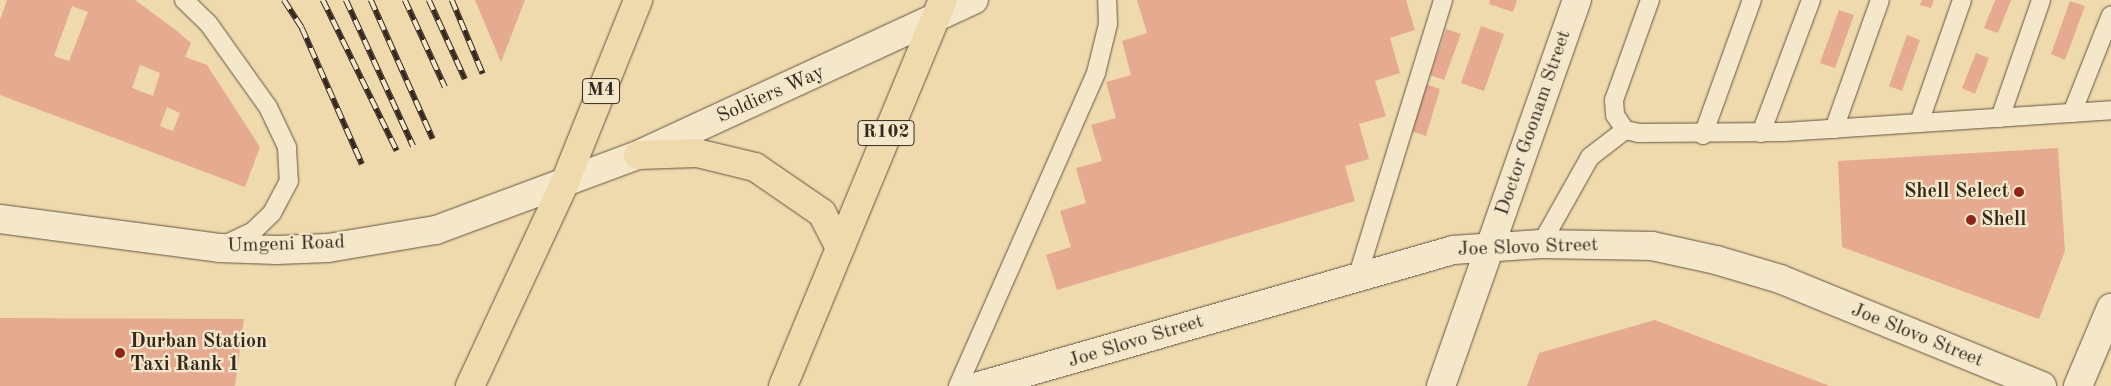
<!DOCTYPE html>
<style>
body{margin:0}
#map{position:relative;width:2111px;height:386px;overflow:hidden;background:#eedaad;font-family:"Old Standard TT",serif}
div>[style]{position:absolute}
.building>*{inset:0;background:#e6aa91}
.roads{filter:drop-shadow(0 0 1px #645442) drop-shadow(0 0 1px #645442)}
.lane>*{height:18px;margin:-9px;padding:0 9px;transform-origin:9px;border-radius:9px;background:#f4e7ca}
.street>*{height:28px;margin:-14px;padding:0 14px;transform-origin:14px;border-radius:14px;background:#f4e7ca}
.secondary>*{height:28px;margin:-14px;padding:0 14px;transform-origin:14px;border-radius:14px;background:#f4e7ca}
.highway>*{height:28px;margin:-14px;padding:0 14px;transform-origin:14px;border-radius:14px;background:#eedaad}
.rail>*{height:5.5px;margin-top:-2.75px;transform-origin:0;background:repeating-linear-gradient(90deg,#f4e7ca 0 11px,#36281e 0 22px);box-sizing:border-box;border-block:1px solid #36281e}
.dots>*{width:14px;height:14px;translate:-50% -50%;box-sizing:border-box;border:2px solid #f4e7ca;border-radius:50%}
span{translate:-50% -50%;white-space:nowrap;text-align:center;line-height:1.15;-webkit-text-stroke:4.5px #f4e7ca;paint-order:stroke}
.shield-label span{padding:1px 4px;background:#f4e7ca;border:1px solid;border-radius:4px;-webkit-text-stroke-width:0}
.shield-label{font-size:19px;color:#36281e;font-weight:700}
.street-label{font-size:20px;color:#36281e}
.poi-label{font-size:20px;color:#36281e;font-weight:700}
.right{translate:-100% -50%;text-align:right}
.left{translate:0 -50%;text-align:left}
</style>
<div id="map">
<div class="building">
<div style="clip-path:polygon(evenodd,7px 0,135px 0,177px 31px,191px 43px,185px 57px,207px 65px,260px 147px,245px 187px,0 95px,0 20px,7px 0,72px 6px,88px 12px,69px 61px,54px 56px,72px 6px,7px 0,140px 65px,160px 73px,153px 96px,132px 88px,140px 65px,7px 0,167px 107px,180px 113px,173px 131px,160px 126px,167px 107px)"></div>
<div style="clip-path:polygon(475px 0,525px 0,501px 62px)"></div>
<div style="clip-path:polygon(1137px 0,1406px 0,1415px 30px,1390px 38px,1400px 73px,1375px 81px,1386px 116px,1359px 124px,1369px 159px,1345px 166px,1355px 201px,1057px 290px,1046px 255px,1071px 247px,1060px 211px,1086px 203px,1076px 168px,1102px 161px,1091px 125px,1116px 118px,1106px 82px,1131px 75px,1122px 41px,1147px 33px)"></div>
<div style="clip-path:polygon(1490px 0,1517px 0,1513px 12px,1489px 4px)"></div>
<div style="clip-path:polygon(1922px 0,1934px 0,1931px 8px,1920px 5px)"></div>
<div style="clip-path:polygon(1995px 0,2011px 0,1998px 33px,1984px 28px)"></div>
<div style="clip-path:polygon(2070px 1px,2085px 6px,2065px 60px,2051px 54px)"></div>
<div style="clip-path:polygon(1839px 10px,1854px 15px,1835px 68px,1820px 63px)"></div>
<div style="clip-path:polygon(1481px 26px,1504px 34px,1484px 91px,1461px 83px)"></div>
<div style="clip-path:polygon(1446px 29px,1461px 34px,1444px 80px,1430px 75px)"></div>
<div style="clip-path:polygon(1907px 35px,1920px 40px,1902px 91px,1889px 86px)"></div>
<div style="clip-path:polygon(1976px 53px,1989px 58px,1975px 94px,1962px 88px)"></div>
<div style="clip-path:polygon(1425px 84px,1440px 89px,1426px 136px,1411px 131px)"></div>
<div style="clip-path:polygon(2058px 148px,2065px 251px,2039px 319px,1842px 247px,1838px 161px)"></div>
<div style="clip-path:polygon(0 318px,244px 319px,235px 386px,0 386px)"></div>
<div style="clip-path:polygon(1655px 320px,1710px 341px,1830px 386px,1527px 386px,1539px 353px)"></div>
</div>
<div class="roads">
<div class="lane">
<div style="left:184px;top:0;width:33px;rotate:44deg"></div>
<div style="left:208px;top:23px;width:103px;rotate:54.5deg"></div>
<div style="left:268px;top:107px;width:44px;rotate:64.6deg"></div>
<div style="left:287px;top:147px;width:34px;rotate:87deg"></div>
<div style="left:289px;top:181px;width:36px;rotate:118deg"></div>
<div style="left:272px;top:213px;width:28px;rotate:136deg"></div>
<div style="left:252px;top:232px;width:31px;rotate:155deg"></div>
<div style="left:1650px;top:0;width:106px;rotate:109.8deg"></div>
<div style="left:1614px;top:100px;width:15px;rotate:86deg"></div>
<div style="left:1615px;top:115px;width:18px;rotate:56deg"></div>
<div style="left:1625px;top:130px;width:14px;rotate:12deg"></div>
<div style="left:1639px;top:133px;width:145px;rotate:-0.4deg"></div>
<div style="left:1784px;top:132px;width:328px;rotate:-3.8deg"></div>
<div style="left:2072px;top:113px;width:105px;rotate:-68.3deg"></div>
<div style="left:2000px;top:118px;width:125px;rotate:-70.8deg"></div>
<div style="left:1919px;top:123px;width:130px;rotate:-70.7deg"></div>
<div style="left:1834px;top:129px;width:137px;rotate:-70.4deg"></div>
<div style="left:1761px;top:133px;width:142px;rotate:-69.4deg"></div>
<div style="left:1703px;top:135px;width:144px;rotate:-70.1deg"></div>
<div style="left:1541px;top:244px;width:100px;rotate:-60.6deg"></div>
<div style="left:1590px;top:157px;width:44px;rotate:-37.6deg"></div>
<div style="left:1358px;top:275px;width:288px;rotate:-72.8deg"></div>
<div style="left:958px;top:386px;width:342px;rotate:-66.2deg"></div>
<div style="left:1096px;top:73px;width:50px;rotate:-76.2deg"></div>
<div style="left:1108px;top:24px;width:24px;rotate:-92deg"></div>
</div>
<div class="street">
<div style="left:1441px;top:386px;width:409px;rotate:-70.6deg"></div>
</div>
<div class="secondary">
<div style="left:0;top:219px;width:221px;rotate:7.5deg"></div>
<div style="left:219px;top:248px;width:58px;rotate:2deg"></div>
<div style="left:277px;top:250px;width:51px;rotate:-2.2deg"></div>
<div style="left:328px;top:248px;width:109px;rotate:-9.5deg"></div>
<div style="left:436px;top:230px;width:215px;rotate:-20.4deg"></div>
<div style="left:638px;top:155px;width:370px;rotate:-24.8deg"></div>
<div style="left:979px;top:386px;width:493px;rotate:-16deg"></div>
<div style="left:1453px;top:250px;width:88px;rotate:-3.9deg"></div>
<div style="left:1541px;top:244px;width:111px;rotate:1deg"></div>
<div style="left:1652px;top:246px;width:66px;rotate:12.3deg"></div>
<div style="left:1716px;top:260px;width:67px;rotate:16.5deg"></div>
<div style="left:1780px;top:279px;width:283px;rotate:22.2deg"></div>
<div style="left:2078px;top:386px;width:85px;rotate:-67.1deg"></div>
</div>
<div class="highway">
<div style="left:638px;top:155px;width:59px;rotate:-1.9deg"></div>
<div style="left:697px;top:153px;width:60px;rotate:13.6deg"></div>
<div style="left:755px;top:167px;width:81px;rotate:34.5deg"></div>
<div style="left:822px;top:213px;width:35px;rotate:63deg"></div>
<div style="left:470px;top:386px;width:225px;rotate:-65deg"></div>
<div style="left:565px;top:182px;width:196px;rotate:-68.1deg"></div>
<div style="left:783px;top:386px;width:418px;rotate:-67.5deg"></div>
</div>
</div>
<div class="rail">
<div style="left:284px;top:0;width:33px;rotate:57deg"></div>
<div style="left:302px;top:28px;width:149px;rotate:66.2deg"></div>
<div style="left:323px;top:0;width:168px;rotate:63.9deg"></div>
<div style="left:346px;top:0;width:161px;rotate:65.3deg"></div>
<div style="left:371px;top:0;width:152px;rotate:66deg"></div>
<div style="left:405px;top:0;width:96px;rotate:65.3deg"></div>
<div style="left:429px;top:0;width:87px;rotate:65.5deg"></div>
<div style="left:452px;top:0;width:80px;rotate:67.3deg"></div>
</div>
<div class="dots">
<div style="left:2019px;top:192px;background:#8f2418"></div>
<div style="left:1971px;top:220px;background:#8f2418"></div>
<div style="left:120px;top:353px;background:#8f2418"></div>
</div>
<div class="shield-label">
<span style="left:601px;top:91px">M4</span>
<span style="left:886px;top:133px">R102</span>
</div>
<div class="street-label">
<span style="left:771px;top:95px;rotate:-24deg">Soldiers Way</span>
<span style="left:1534px;top:123px;rotate:-71deg">Doctor Goonam Street</span>
<span style="left:286px;top:245px;rotate:-2deg">Umgeni Road</span>
<span style="left:1528px;top:248px;rotate:-2deg">Joe Slovo Street</span>
<span style="left:1917px;top:336px;rotate:22deg">Joe Slovo Street</span>
<span style="left:1136px;top:342px;rotate:-17deg">Joe Slovo Street</span>
</div>
<div class="poi-label">
<span class="right" style="left:2009px;top:192px">Shell Select</span>
<span class="left" style="left:1981px;top:220px">Shell</span>
<span class="left" style="left:130px;top:354px">Durban Station<br>Taxi Rank 1</span>
</div>
</div>
